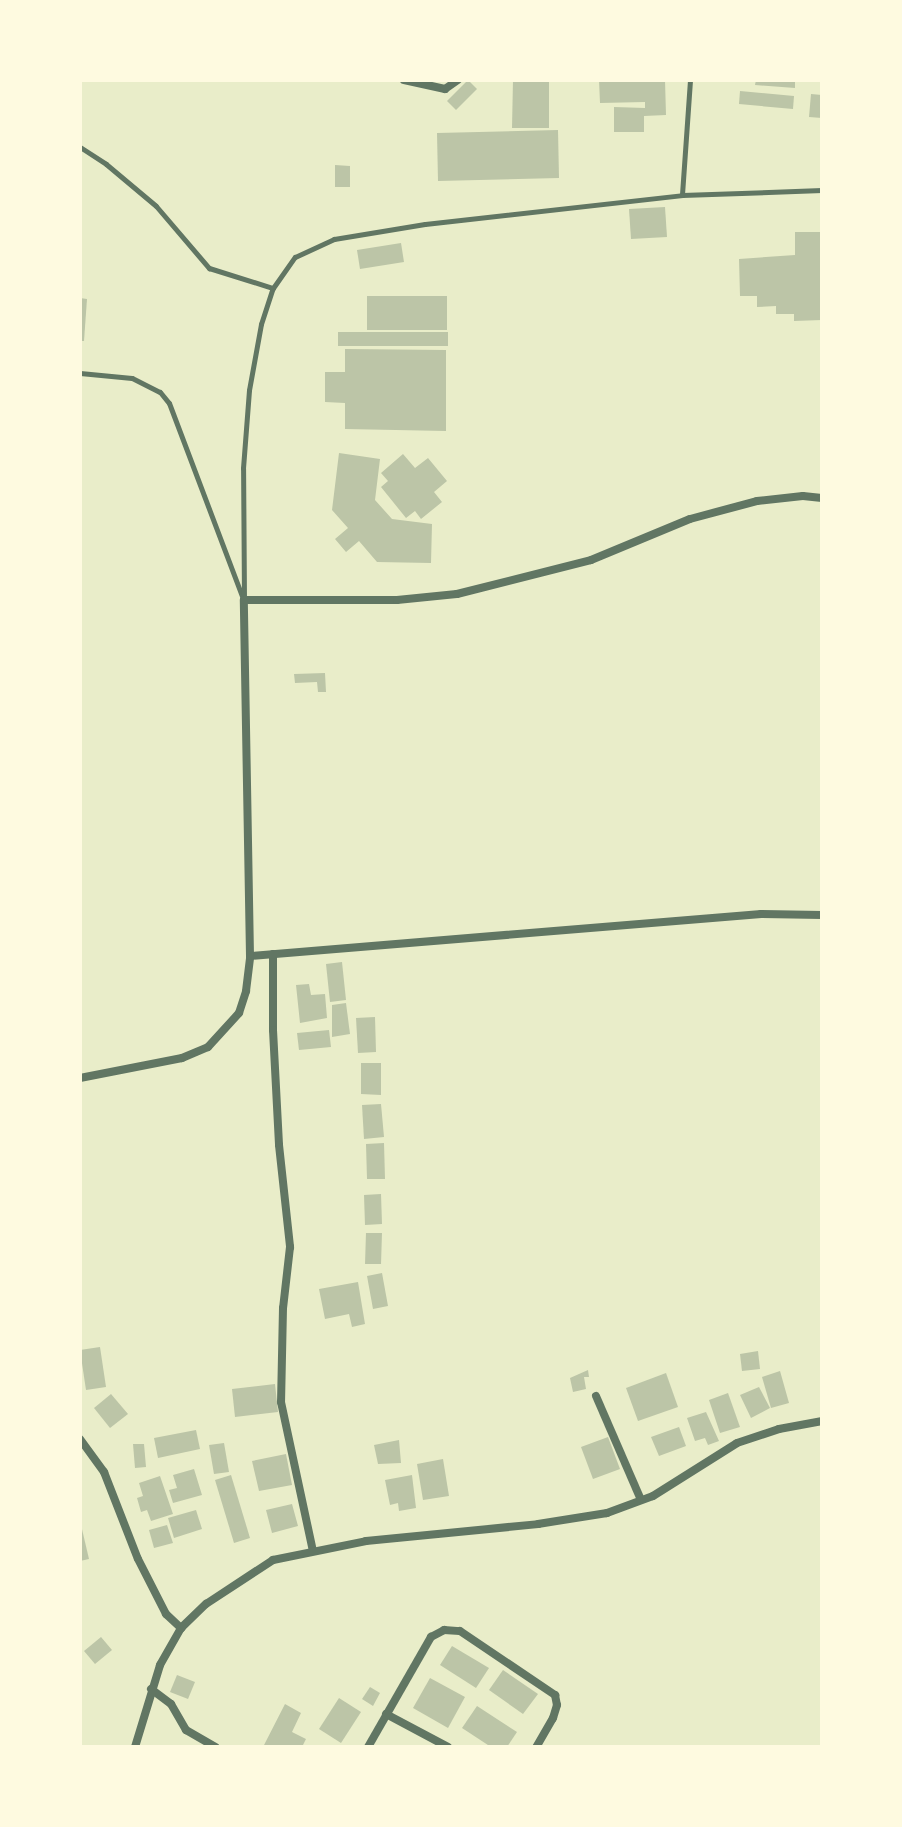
<!DOCTYPE html>
<style>
body{margin:0}
#map{position:relative;width:902px;height:1827px;overflow:hidden;background:#e9edc9;font-family:"PT Sans Narrow",sans-serif}
div>[style]{position:absolute}
.building>*{inset:0;background:#bcc5a7}
.service>*{height:5px;margin:-2.5px;padding:0 2.5px;transform-origin:2.5px;border-radius:2.5px;background:#617663}
.minor>*{height:8px;margin:-4px;padding:0 4px;transform-origin:4px;border-radius:4px;background:#617663}
span{translate:-50% -50%;white-space:nowrap;text-align:center;line-height:1.15;-webkit-text-stroke:6px #fefae0;paint-order:stroke}
.frame{position:absolute;inset:0;border:82px solid #fefae0;pointer-events:none}
</style>
<div id="map">
<div class="building">
<div style="clip-path:polygon(468px 80px,477px 89px,456px 110px,447px 101px)"></div>
<div style="clip-path:polygon(513px 80px,549px 80px,549px 128px,512px 128px)"></div>
<div style="clip-path:polygon(599px 80px,665px 80px,666px 115px,644px 116px,644px 132px,614px 132px,614px 107px,645px 108px,645px 102px,600px 103px)"></div>
<div style="clip-path:polygon(756px 80px,795px 80px,795px 88px,755px 85px)"></div>
<div style="clip-path:polygon(740px 91px,794px 96px,793px 109px,739px 104px)"></div>
<div style="clip-path:polygon(811px 94px,822px 95px,822px 118px,809px 117px)"></div>
<div style="clip-path:polygon(558px 130px,559px 178px,438px 181px,437px 133px)"></div>
<div style="clip-path:polygon(335px 165px,350px 166px,350px 187px,335px 187px)"></div>
<div style="clip-path:polygon(665px 207px,667px 237px,631px 239px,629px 209px)"></div>
<div style="clip-path:polygon(795px 232px,822px 232px,822px 320px,794px 321px,794px 314px,776px 314px,776px 306px,757px 307px,757px 296px,740px 296px,739px 259px,795px 255px)"></div>
<div style="clip-path:polygon(401px 243px,404px 262px,360px 269px,357px 250px)"></div>
<div style="clip-path:polygon(367px 296px,447px 296px,447px 330px,367px 330px)"></div>
<div style="clip-path:polygon(80px 298px,87px 299px,84px 341px,80px 341px)"></div>
<div style="clip-path:polygon(338px 332px,448px 332px,448px 346px,338px 346px)"></div>
<div style="clip-path:polygon(345px 349px,446px 350px,446px 431px,345px 429px,345px 403px,325px 402px,325px 372px,345px 372px)"></div>
<div style="clip-path:polygon(339px 453px,380px 459px,375px 500px,392px 519px,432px 524px,431px 563px,377px 562px,359px 541px,346px 552px,335px 539px,348px 528px,332px 510px)"></div>
<div style="clip-path:polygon(403px 454px,415px 468px,428px 458px,447px 481px,434px 492px,442px 502px,421px 519px,415px 511px,406px 518px,381px 487px,388px 481px,381px 473px)"></div>
<div style="clip-path:polygon(325px 673px,326px 692px,318px 692px,317px 682px,295px 683px,294px 674px)"></div>
<div style="clip-path:polygon(342px 962px,346px 1000px,330px 1002px,326px 964px)"></div>
<div style="clip-path:polygon(309px 984px,311px 995px,325px 994px,327px 1018px,300px 1023px,296px 985px)"></div>
<div style="clip-path:polygon(346px 1003px,350px 1034px,332px 1037px,332px 1005px)"></div>
<div style="clip-path:polygon(375px 1017px,376px 1052px,358px 1053px,356px 1018px)"></div>
<div style="clip-path:polygon(329px 1030px,331px 1047px,299px 1050px,297px 1033px)"></div>
<div style="clip-path:polygon(361px 1063px,381px 1063px,381px 1095px,361px 1094px)"></div>
<div style="clip-path:polygon(381px 1104px,384px 1137px,364px 1139px,362px 1105px)"></div>
<div style="clip-path:polygon(384px 1143px,385px 1179px,367px 1179px,366px 1144px)"></div>
<div style="clip-path:polygon(381px 1194px,382px 1224px,365px 1225px,364px 1195px)"></div>
<div style="clip-path:polygon(366px 1233px,382px 1233px,381px 1264px,365px 1264px)"></div>
<div style="clip-path:polygon(382px 1273px,388px 1306px,373px 1309px,367px 1276px)"></div>
<div style="clip-path:polygon(358px 1282px,365px 1324px,352px 1327px,349px 1314px,325px 1319px,319px 1289px)"></div>
<div style="clip-path:polygon(100px 1347px,106px 1387px,86px 1390px,80px 1350px)"></div>
<div style="clip-path:polygon(758px 1351px,760px 1369px,742px 1371px,740px 1354px)"></div>
<div style="clip-path:polygon(588px 1370px,589px 1377px,584px 1377px,586px 1389px,573px 1392px,570px 1378px)"></div>
<div style="clip-path:polygon(780px 1371px,789px 1403px,771px 1408px,762px 1377px)"></div>
<div style="clip-path:polygon(666px 1373px,678px 1407px,638px 1421px,626px 1388px)"></div>
<div style="clip-path:polygon(275px 1384px,278px 1412px,235px 1417px,232px 1389px)"></div>
<div style="clip-path:polygon(759px 1387px,770px 1408px,751px 1418px,740px 1395px)"></div>
<div style="clip-path:polygon(728px 1393px,740px 1427px,720px 1433px,709px 1400px)"></div>
<div style="clip-path:polygon(111px 1394px,128px 1414px,110px 1428px,94px 1408px)"></div>
<div style="clip-path:polygon(706px 1412px,719px 1441px,708px 1445px,705px 1438px,695px 1441px,687px 1418px)"></div>
<div style="clip-path:polygon(679px 1427px,686px 1446px,659px 1456px,651px 1437px)"></div>
<div style="clip-path:polygon(196px 1430px,200px 1449px,158px 1458px,154px 1438px)"></div>
<div style="clip-path:polygon(608px 1437px,620px 1469px,593px 1479px,581px 1447px)"></div>
<div style="clip-path:polygon(399px 1440px,401px 1463px,378px 1464px,374px 1445px)"></div>
<div style="clip-path:polygon(224px 1443px,229px 1472px,214px 1474px,209px 1445px)"></div>
<div style="clip-path:polygon(133px 1444px,144px 1444px,146px 1467px,135px 1468px)"></div>
<div style="clip-path:polygon(286px 1454px,292px 1485px,259px 1491px,252px 1461px)"></div>
<div style="clip-path:polygon(443px 1459px,449px 1496px,423px 1500px,417px 1464px)"></div>
<div style="clip-path:polygon(194px 1469px,202px 1495px,173px 1503px,169px 1490px,177px 1488px,173px 1475px)"></div>
<div style="clip-path:polygon(231px 1475px,250px 1538px,234px 1543px,215px 1480px)"></div>
<div style="clip-path:polygon(412px 1475px,416px 1508px,399px 1511px,398px 1503px,390px 1505px,385px 1480px)"></div>
<div style="clip-path:polygon(160px 1476px,173px 1514px,151px 1521px,147px 1510px,141px 1512px,137px 1498px,143px 1496px,139px 1483px)"></div>
<div style="clip-path:polygon(292px 1504px,298px 1526px,272px 1533px,266px 1510px)"></div>
<div style="clip-path:polygon(196px 1510px,202px 1529px,174px 1538px,168px 1518px)"></div>
<div style="clip-path:polygon(81px 1525px,89px 1559px,80px 1561px,80px 1526px)"></div>
<div style="clip-path:polygon(167px 1525px,173px 1543px,154px 1548px,149px 1530px)"></div>
<div style="clip-path:polygon(101px 1637px,112px 1650px,95px 1664px,84px 1651px)"></div>
<div style="clip-path:polygon(452px 1646px,489px 1668px,476px 1688px,440px 1665px)"></div>
<div style="clip-path:polygon(503px 1670px,538px 1694px,523px 1714px,489px 1690px)"></div>
<div style="clip-path:polygon(177px 1675px,195px 1682px,188px 1699px,170px 1692px)"></div>
<div style="clip-path:polygon(430px 1678px,465px 1697px,448px 1728px,413px 1708px)"></div>
<div style="clip-path:polygon(370px 1687px,380px 1693px,373px 1706px,362px 1699px)"></div>
<div style="clip-path:polygon(339px 1698px,361px 1712px,341px 1743px,319px 1729px)"></div>
<div style="clip-path:polygon(285px 1704px,301px 1713px,292px 1732px,306px 1739px,302px 1747px,263px 1747px)"></div>
<div style="clip-path:polygon(477px 1706px,517px 1732px,507px 1747px,491px 1747px,462px 1728px)"></div>
</div>
<div class="service">
<div style="left:690px;top:80px;width:115px;rotate:94deg"></div>
<div style="left:682px;top:195px;width:140px;rotate:-2deg"></div>
<div style="left:80px;top:147px;width:31px;rotate:33deg"></div>
<div style="left:106px;top:164px;width:65px;rotate:40deg"></div>
<div style="left:156px;top:206px;width:82px;rotate:49.5deg"></div>
<div style="left:209px;top:268px;width:67px;rotate:17.4deg"></div>
<div style="left:80px;top:373px;width:52px;rotate:5.5deg"></div>
<div style="left:132px;top:378px;width:31px;rotate:27deg"></div>
<div style="left:160px;top:392px;width:14px;rotate:51deg"></div>
<div style="left:169px;top:403px;width:206px;rotate:69.3deg"></div>
<div style="left:244px;top:599px;width:131px;rotate:-90.4deg"></div>
<div style="left:243px;top:468px;width:78px;rotate:-85.6deg"></div>
<div style="left:249px;top:390px;width:67px;rotate:-79.7deg"></div>
<div style="left:261px;top:324px;width:38px;rotate:-72deg"></div>
<div style="left:273px;top:288px;width:38px;rotate:-55deg"></div>
<div style="left:295px;top:257px;width:43px;rotate:-24.8deg"></div>
<div style="left:334px;top:239px;width:92px;rotate:-9.4deg"></div>
<div style="left:425px;top:224px;width:259px;rotate:-6.4deg"></div>
</div>
<div class="minor">
<div style="left:404px;top:80px;width:42px;rotate:12.4deg"></div>
<div style="left:445px;top:89px;width:16px;rotate:-35deg"></div>
<div style="left:273px;top:954px;width:76px;rotate:90deg"></div>
<div style="left:273px;top:1030px;width:115px;rotate:87deg"></div>
<div style="left:279px;top:1145px;width:103px;rotate:83.8deg"></div>
<div style="left:290px;top:1247px;width:61px;rotate:96.5deg"></div>
<div style="left:283px;top:1308px;width:94px;rotate:91.2deg"></div>
<div style="left:281px;top:1402px;width:152px;rotate:77.9deg"></div>
<div style="left:250px;top:956px;width:513px;rotate:-4.7deg"></div>
<div style="left:761px;top:914px;width:61px;rotate:0.9deg"></div>
<div style="left:80px;top:1078px;width:104px;rotate:-11.1deg"></div>
<div style="left:182px;top:1058px;width:28px;rotate:-23deg"></div>
<div style="left:208px;top:1047px;width:46px;rotate:-47.6deg"></div>
<div style="left:239px;top:1013px;width:23px;rotate:-72deg"></div>
<div style="left:246px;top:991px;width:35px;rotate:-83deg"></div>
<div style="left:250px;top:956px;width:356px;rotate:-91deg"></div>
<div style="left:244px;top:600px;width:153px"></div>
<div style="left:397px;top:600px;width:60px;rotate:-5.7deg"></div>
<div style="left:457px;top:594px;width:138px;rotate:-14.2deg"></div>
<div style="left:591px;top:560px;width:107px;rotate:-22.5deg"></div>
<div style="left:690px;top:519px;width:69px;rotate:-15deg"></div>
<div style="left:757px;top:501px;width:46px;rotate:-6.2deg"></div>
<div style="left:803px;top:496px;width:19px;rotate:6deg"></div>
<div style="left:596px;top:1396px;width:113px;rotate:66.6deg"></div>
<div style="left:80px;top:1439px;width:41px;rotate:54deg"></div>
<div style="left:104px;top:1472px;width:93px;rotate:68.7deg"></div>
<div style="left:138px;top:1559px;width:62px;rotate:63deg"></div>
<div style="left:166px;top:1614px;width:21px;rotate:43deg"></div>
<div style="left:151px;top:1689px;width:25px;rotate:37deg"></div>
<div style="left:171px;top:1704px;width:30px;rotate:60deg"></div>
<div style="left:186px;top:1730px;width:34px;rotate:30deg"></div>
<div style="left:386px;top:1714px;width:70px;rotate:28deg"></div>
<div style="left:135px;top:1747px;width:86px;rotate:-73deg"></div>
<div style="left:160px;top:1665px;width:43px;rotate:-60.4deg"></div>
<div style="left:181px;top:1628px;width:35px;rotate:-44deg"></div>
<div style="left:206px;top:1604px;width:80px;rotate:-33.3deg"></div>
<div style="left:273px;top:1560px;width:95px;rotate:-11.5deg"></div>
<div style="left:366px;top:1541px;width:173px;rotate:-5.6deg"></div>
<div style="left:538px;top:1524px;width:70px;rotate:-9.1deg"></div>
<div style="left:607px;top:1513px;width:49px;rotate:-20.3deg"></div>
<div style="left:653px;top:1496px;width:99px;rotate:-32.2deg"></div>
<div style="left:737px;top:1443px;width:44px;rotate:-18.4deg"></div>
<div style="left:779px;top:1429px;width:44px;rotate:-10.5deg"></div>
<div style="left:368px;top:1747px;width:127px;rotate:-60.2deg"></div>
<div style="left:431px;top:1637px;width:15px;rotate:-28deg"></div>
<div style="left:444px;top:1630px;width:16px;rotate:4deg"></div>
<div style="left:460px;top:1631px;width:115px;rotate:34deg"></div>
<div style="left:555px;top:1695px;width:10px;rotate:79deg"></div>
<div style="left:557px;top:1705px;width:14px;rotate:107deg"></div>
<div style="left:553px;top:1718px;width:34px;rotate:120deg"></div>
</div>
<div class="frame"></div>
</div>
